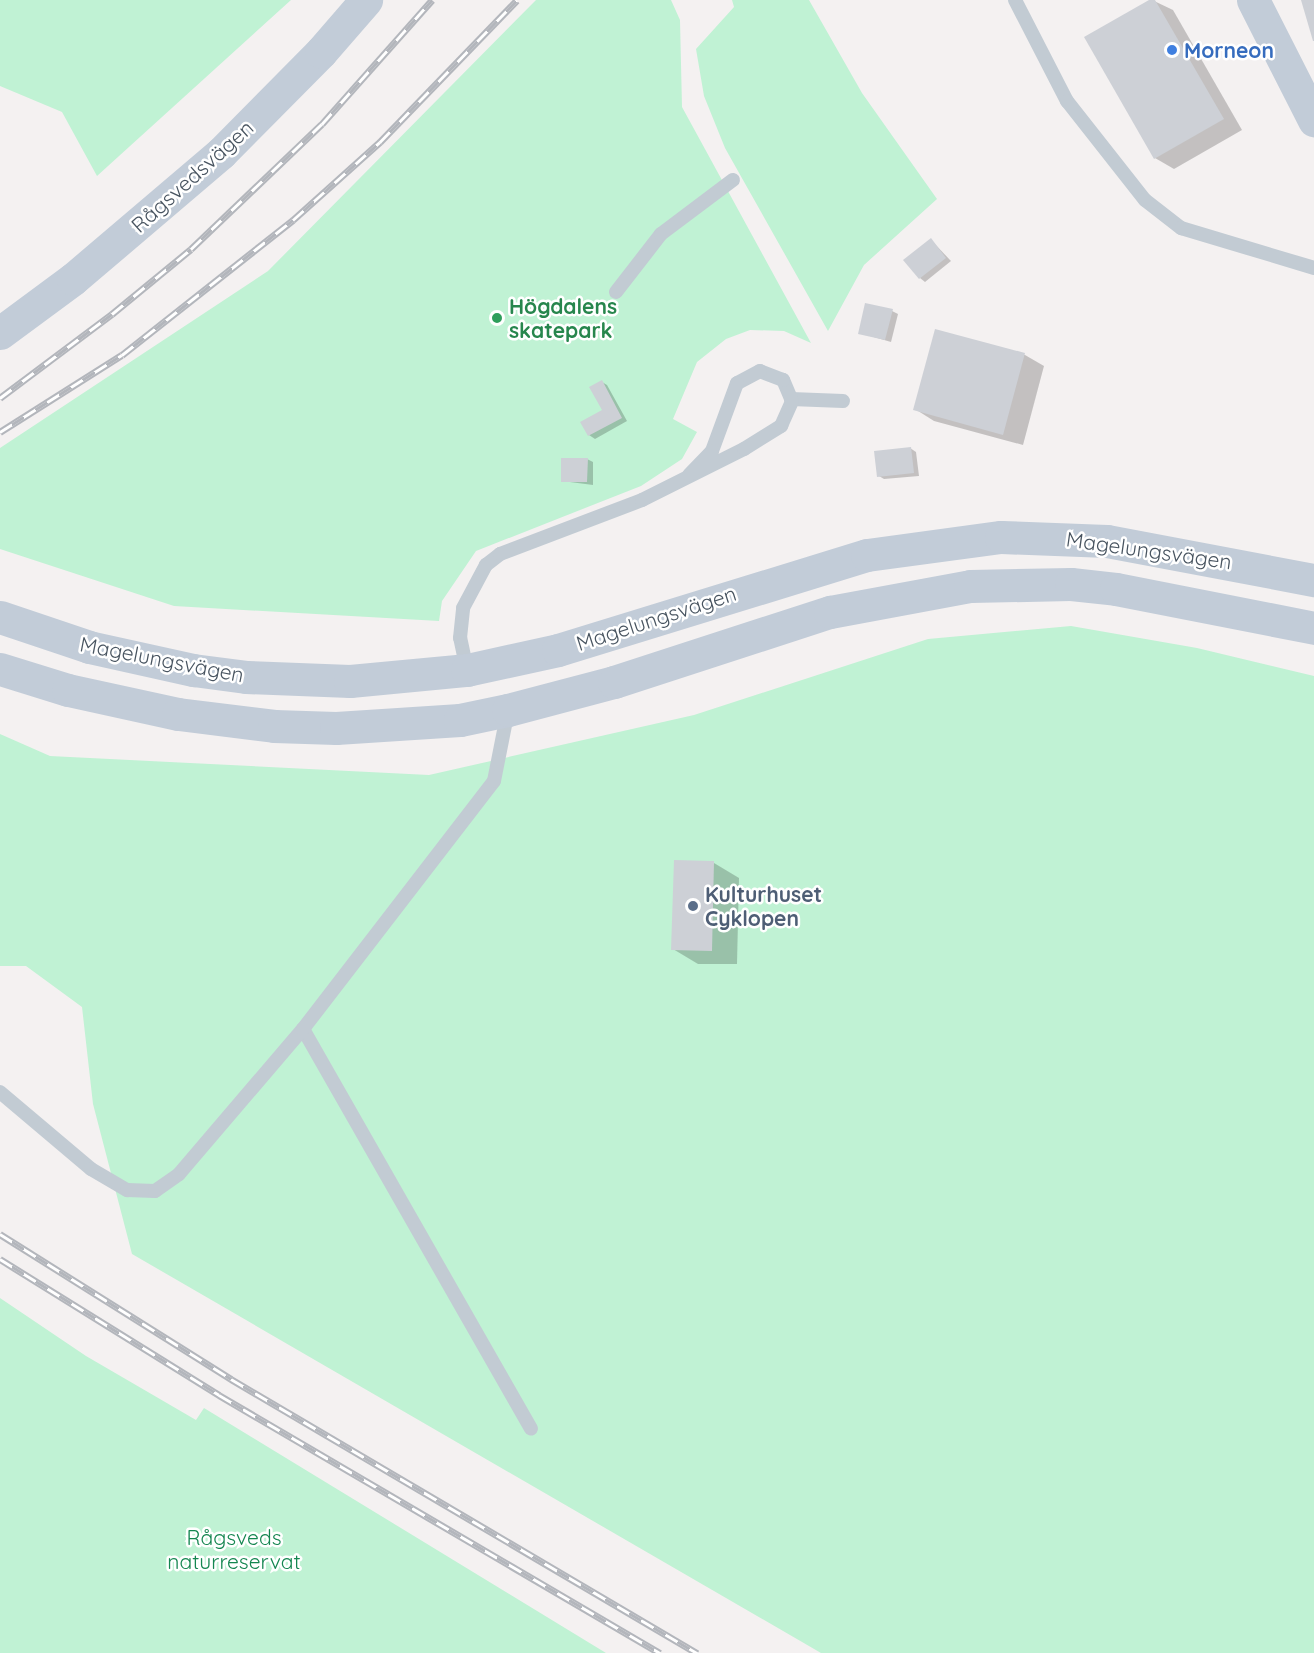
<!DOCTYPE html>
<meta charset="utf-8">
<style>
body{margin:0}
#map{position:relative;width:1314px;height:1653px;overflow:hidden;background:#f4f1f1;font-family:Quicksand,sans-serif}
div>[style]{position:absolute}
.green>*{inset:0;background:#c0f2d4}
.shadow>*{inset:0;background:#0003}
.building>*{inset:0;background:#cdd0d6}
.lane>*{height:14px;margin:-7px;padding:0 7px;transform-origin:7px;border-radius:7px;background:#c2cbd3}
.secondary>*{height:33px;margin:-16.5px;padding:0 16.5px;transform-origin:16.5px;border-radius:16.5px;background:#c2ccd8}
.rail>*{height:7px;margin-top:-3.5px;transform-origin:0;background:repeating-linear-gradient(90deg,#fff 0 14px,#b3b6bc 0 28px);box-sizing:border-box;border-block:2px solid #b3b6bc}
.dots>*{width:16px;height:16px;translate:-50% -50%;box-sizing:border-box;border:3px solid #fff;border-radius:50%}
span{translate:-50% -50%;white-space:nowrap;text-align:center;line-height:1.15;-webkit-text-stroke:5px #fff;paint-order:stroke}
.shop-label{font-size:21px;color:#366cbe;font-weight:700}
.left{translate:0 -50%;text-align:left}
.street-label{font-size:21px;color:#485460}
.leisure-label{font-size:21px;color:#27864d;font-weight:700}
.service-label{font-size:21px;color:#4e5e75;font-weight:700}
.park-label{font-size:21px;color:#148650}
</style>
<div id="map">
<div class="green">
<div style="clip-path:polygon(0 0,291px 0,97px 176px,62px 112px,0 86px)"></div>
<div style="clip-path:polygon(536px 0,671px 0,680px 20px,682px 107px,811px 343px,784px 331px,750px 330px,726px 339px,697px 362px,673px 419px,697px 432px,682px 459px,641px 486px,476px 551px,442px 601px,439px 621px,174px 606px,0 549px,0 448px,268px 271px)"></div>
<div style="clip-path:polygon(732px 0,809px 0,862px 93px,937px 199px,864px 265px,828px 331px,725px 148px,704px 96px,696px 49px,734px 7px)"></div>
<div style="clip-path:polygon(1071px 626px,1197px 648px,1314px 676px,1314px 1653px,821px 1653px,132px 1254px,93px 1104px,82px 1007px,26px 966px,0 966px,0 734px,50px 756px,429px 775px,694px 715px,928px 639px)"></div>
<div style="clip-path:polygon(0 1298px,86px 1356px,196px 1420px,204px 1408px,606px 1653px,0 1653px)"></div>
</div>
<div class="shadow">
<div style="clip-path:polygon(1152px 0,1173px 10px,1242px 130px,1174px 169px,1155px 158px)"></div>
<div style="clip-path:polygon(931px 240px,951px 261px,925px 282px,920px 278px)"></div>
<div style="clip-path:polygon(892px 311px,898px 314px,891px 342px,860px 333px)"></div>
<div style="clip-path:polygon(936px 331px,1025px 355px,1044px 366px,1023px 445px,934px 421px,915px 409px)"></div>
<div style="clip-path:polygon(602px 382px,607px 385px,627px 421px,595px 439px,589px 435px,604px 410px)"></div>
<div style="clip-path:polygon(910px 448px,916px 452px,919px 476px,884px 479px,879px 476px)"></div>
<div style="clip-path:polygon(587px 459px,593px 462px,593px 485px,562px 481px)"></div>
<div style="clip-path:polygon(714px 863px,739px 878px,737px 964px,698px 964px,673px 949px)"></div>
</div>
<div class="building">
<div style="clip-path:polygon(1149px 0,1155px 0,1224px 119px,1154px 159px,1084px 37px)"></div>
<div style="clip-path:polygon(1301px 0,1314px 0,1314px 41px,1313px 41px)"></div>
<div style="clip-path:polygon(931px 238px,946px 258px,919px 279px,903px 260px)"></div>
<div style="clip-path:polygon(865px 303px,893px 309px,885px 340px,858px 334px)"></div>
<div style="clip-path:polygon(935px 329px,1025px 353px,1003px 435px,913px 410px)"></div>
<div style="clip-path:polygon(602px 380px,622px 418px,588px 436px,580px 422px,602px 410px,589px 387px)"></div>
<div style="clip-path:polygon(911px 447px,914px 473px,877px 477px,874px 451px)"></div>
<div style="clip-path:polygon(561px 458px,588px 458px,587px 482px,561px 482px)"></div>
<div style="clip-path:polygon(674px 860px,714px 861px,712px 951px,671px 950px)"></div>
</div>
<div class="lane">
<div style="left:1015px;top:0;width:114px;rotate:62.8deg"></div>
<div style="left:1067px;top:101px;width:126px;rotate:51.8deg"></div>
<div style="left:1145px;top:200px;width:46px;rotate:37.9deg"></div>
<div style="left:1181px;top:228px;width:139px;rotate:16.7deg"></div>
<div style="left:616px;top:292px;width:73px;rotate:-52.2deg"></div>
<div style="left:661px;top:234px;width:90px;rotate:-36.9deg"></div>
<div style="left:791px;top:399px;width:52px;rotate:2.2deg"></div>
<div style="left:467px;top:670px;width:33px;rotate:-102deg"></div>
<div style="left:460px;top:638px;width:30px;rotate:-84deg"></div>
<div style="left:463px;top:608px;width:49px;rotate:-61.9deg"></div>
<div style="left:486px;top:565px;width:18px;rotate:-38deg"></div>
<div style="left:500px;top:554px;width:152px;rotate:-20.8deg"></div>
<div style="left:642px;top:500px;width:114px;rotate:-26.6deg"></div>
<div style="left:744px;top:449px;width:44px;rotate:-31.9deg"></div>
<div style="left:781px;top:426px;width:27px;rotate:-66deg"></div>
<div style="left:792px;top:401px;width:23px;rotate:-113deg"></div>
<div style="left:783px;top:380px;width:25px;rotate:-159deg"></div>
<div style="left:760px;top:371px;width:26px;rotate:152deg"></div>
<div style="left:737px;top:383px;width:72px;rotate:110.2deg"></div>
<div style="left:712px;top:451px;width:33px;rotate:134deg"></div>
<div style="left:303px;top:1029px;width:460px;rotate:60.3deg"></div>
<div style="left:0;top:1092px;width:119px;rotate:40.2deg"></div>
<div style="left:91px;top:1169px;width:42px;rotate:30.3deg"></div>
<div style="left:127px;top:1190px;width:28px;rotate:2deg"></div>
<div style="left:155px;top:1191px;width:29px;rotate:-35deg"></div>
<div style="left:179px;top:1174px;width:191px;rotate:-49.5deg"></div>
<div style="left:303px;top:1029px;width:313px;rotate:-52.4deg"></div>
<div style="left:494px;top:781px;width:72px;rotate:-78.8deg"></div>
</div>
<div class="secondary">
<div style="left:1253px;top:0;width:135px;rotate:63.1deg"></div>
<div style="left:0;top:333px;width:91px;rotate:-36.5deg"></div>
<div style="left:73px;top:279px;width:194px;rotate:-40.4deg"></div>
<div style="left:221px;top:153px;width:142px;rotate:-45.3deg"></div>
<div style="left:321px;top:52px;width:69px;rotate:-49.1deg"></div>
<div style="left:0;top:617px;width:94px;rotate:18.6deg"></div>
<div style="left:89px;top:647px;width:107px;rotate:12.5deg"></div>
<div style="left:193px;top:670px;width:53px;rotate:7.5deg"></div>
<div style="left:246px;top:677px;width:104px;rotate:2.2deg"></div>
<div style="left:350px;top:681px;width:118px;rotate:-5.4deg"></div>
<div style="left:467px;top:670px;width:93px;rotate:-12.4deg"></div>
<div style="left:558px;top:650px;width:323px;rotate:-17.1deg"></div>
<div style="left:867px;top:555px;width:135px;rotate:-7.7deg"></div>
<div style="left:1001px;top:537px;width:106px;rotate:2.2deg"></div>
<div style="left:1107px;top:541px;width:211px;rotate:10.7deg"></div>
<div style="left:0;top:669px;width:71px;rotate:17.2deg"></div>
<div style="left:68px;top:690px;width:113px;rotate:12.3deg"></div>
<div style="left:178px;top:714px;width:97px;rotate:7.1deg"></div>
<div style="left:274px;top:726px;width:62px;rotate:1.8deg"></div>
<div style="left:336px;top:728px;width:124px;rotate:-3.7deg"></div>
<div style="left:460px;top:720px;width:49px;rotate:-11.8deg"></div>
<div style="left:508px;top:710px;width:110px;rotate:-14.8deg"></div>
<div style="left:614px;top:682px;width:227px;rotate:-18deg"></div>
<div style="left:830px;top:612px;width:142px;rotate:-10.5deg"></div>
<div style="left:970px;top:586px;width:101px;rotate:-1.1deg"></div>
<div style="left:1071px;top:584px;width:45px;rotate:6.3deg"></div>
<div style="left:1116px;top:589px;width:202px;rotate:11.1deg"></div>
</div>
<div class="rail">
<div style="left:0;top:398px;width:140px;rotate:-36.9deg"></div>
<div style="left:112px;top:314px;width:102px;rotate:-39.4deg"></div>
<div style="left:191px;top:249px;width:181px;rotate:-43.7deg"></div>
<div style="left:322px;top:124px;width:166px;rotate:-48.4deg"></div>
<div style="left:0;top:432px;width:144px;rotate:-32.3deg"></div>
<div style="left:122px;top:355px;width:218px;rotate:-38.3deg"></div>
<div style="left:293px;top:220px;width:117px;rotate:-41.9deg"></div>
<div style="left:380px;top:142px;width:197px;rotate:-46deg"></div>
<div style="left:0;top:1234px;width:273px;rotate:32.1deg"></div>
<div style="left:231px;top:1379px;width:541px;rotate:30.45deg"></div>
<div style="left:0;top:1259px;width:258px;rotate:31.8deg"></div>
<div style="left:219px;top:1395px;width:511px;rotate:30.33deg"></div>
</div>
<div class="dots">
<div style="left:1172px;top:50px;background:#3f7fe0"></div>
<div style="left:497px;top:318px;background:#2e9e5b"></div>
<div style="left:693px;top:906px;background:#5c6f8a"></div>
</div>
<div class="shop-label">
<span class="left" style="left:1184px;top:50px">Morneon</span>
</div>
<div class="street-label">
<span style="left:192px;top:176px;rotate:-42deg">Rågsvedsvägen</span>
<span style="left:1149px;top:550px;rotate:8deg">Magelungsvägen</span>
<span style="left:656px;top:618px;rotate:-18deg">Magelungsvägen</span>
<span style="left:162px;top:659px;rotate:11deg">Magelungsvägen</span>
</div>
<div class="leisure-label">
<span class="left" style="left:509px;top:318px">Högdalens<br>skatepark</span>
</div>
<div class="service-label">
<span class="left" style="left:705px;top:906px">Kulturhuset<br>Cyklopen</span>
</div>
<div class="park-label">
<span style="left:234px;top:1549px">Rågsveds<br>naturreservat</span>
</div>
</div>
